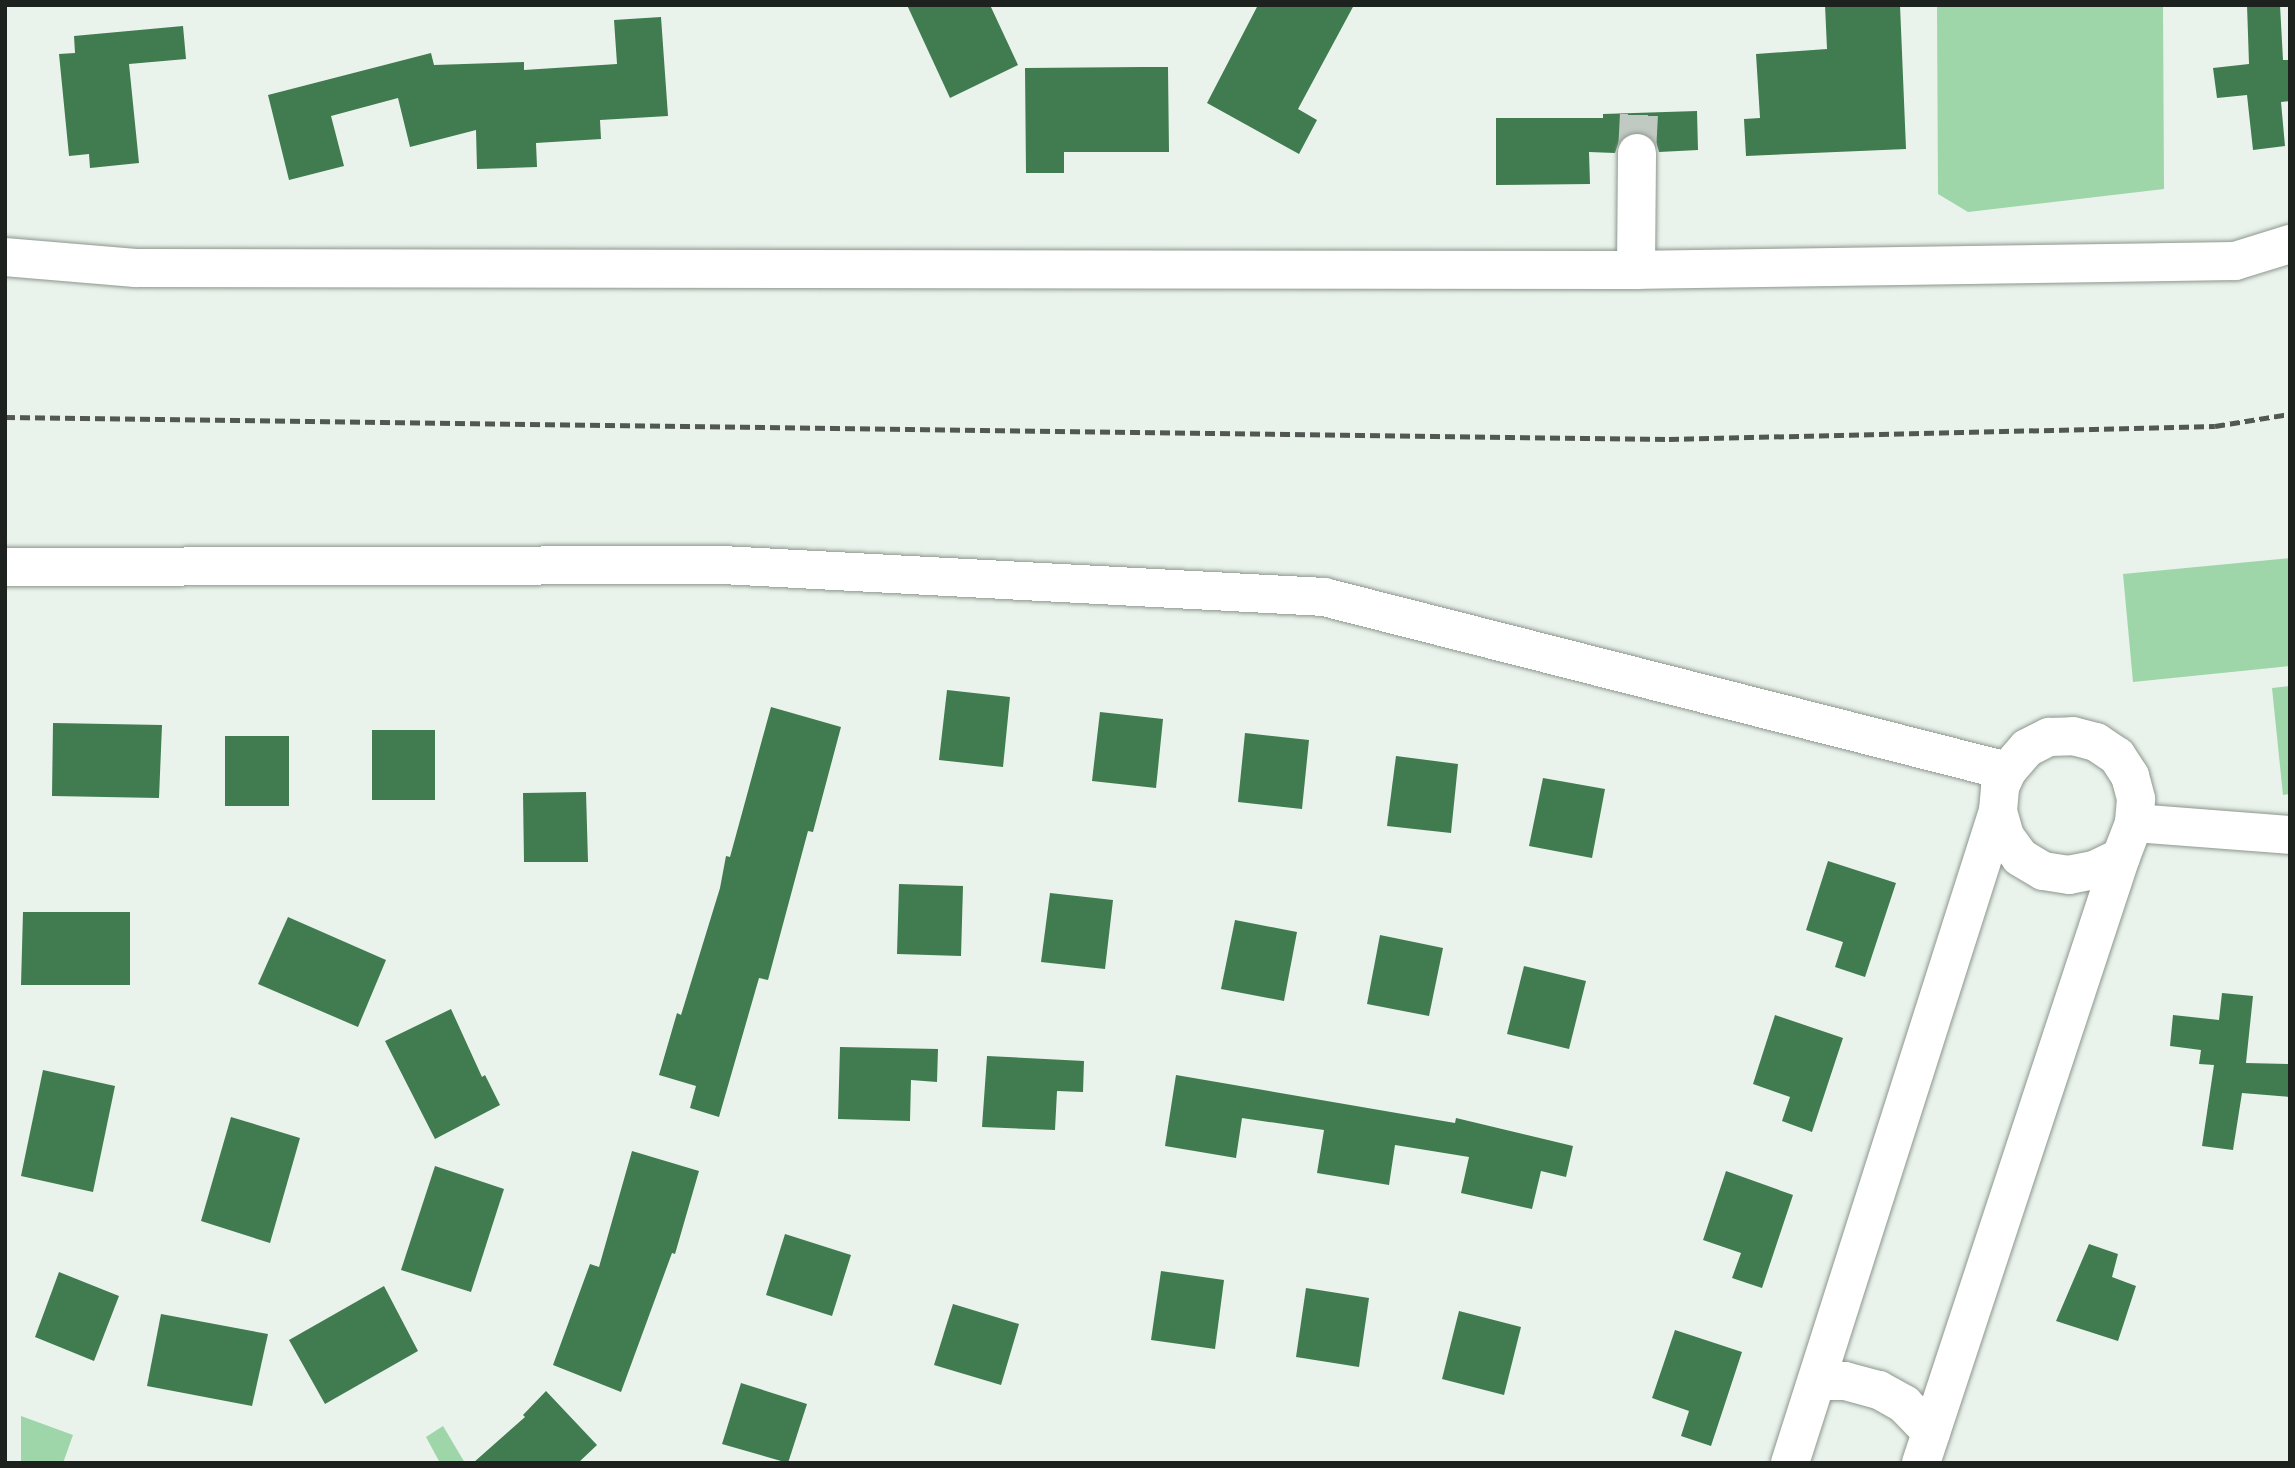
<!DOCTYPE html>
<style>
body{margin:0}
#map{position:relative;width:2295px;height:1468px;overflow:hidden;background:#e9f3eb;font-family:Helvetica,sans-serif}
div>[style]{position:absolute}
.green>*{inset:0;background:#9ed6a9}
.building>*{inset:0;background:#417b50}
.street-tunnel>*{height:38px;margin-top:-19px;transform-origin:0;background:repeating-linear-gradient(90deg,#c0c9c2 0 38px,transparent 0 57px)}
.roads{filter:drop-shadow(0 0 2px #8d968e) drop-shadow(0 0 2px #8d968e)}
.street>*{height:38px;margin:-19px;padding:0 19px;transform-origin:19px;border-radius:19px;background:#fff}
.rail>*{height:5px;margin-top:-2.5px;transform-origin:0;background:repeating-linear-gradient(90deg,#525753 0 10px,transparent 0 15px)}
span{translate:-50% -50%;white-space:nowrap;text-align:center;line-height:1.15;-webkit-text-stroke:5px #fff;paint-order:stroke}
.frame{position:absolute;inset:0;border:7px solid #1e221f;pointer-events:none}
</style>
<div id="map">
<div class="green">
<div style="clip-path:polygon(1937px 5px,2163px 5px,2164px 189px,1968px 212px,1938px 194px)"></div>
<div style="clip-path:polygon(2290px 558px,2290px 666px,2133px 682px,2123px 574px)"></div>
<div style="clip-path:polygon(2290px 686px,2290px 794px,2283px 795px,2272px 688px)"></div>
<div style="clip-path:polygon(21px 1416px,73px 1435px,63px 1463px,21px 1463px)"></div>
<div style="clip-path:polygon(443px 1426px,465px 1463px,440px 1463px,426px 1437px)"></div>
</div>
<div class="building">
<div style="clip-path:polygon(907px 5px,990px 5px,1018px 65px,950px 98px)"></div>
<div style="clip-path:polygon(1258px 5px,1354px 5px,1298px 109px,1317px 120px,1299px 154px,1207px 103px)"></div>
<div style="clip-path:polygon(1825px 5px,1900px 5px,1906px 149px,1746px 156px,1744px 119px,1760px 118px,1756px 54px,1827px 49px)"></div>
<div style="clip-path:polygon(2247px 5px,2280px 5px,2283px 60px,2290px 60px,2290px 101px,2281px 102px,2285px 146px,2253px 150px,2247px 95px,2217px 98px,2213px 68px,2249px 64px)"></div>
<div style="clip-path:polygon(661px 17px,668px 116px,600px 120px,601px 139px,536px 143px,537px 167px,477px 169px,476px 130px,410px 147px,398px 98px,331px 116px,344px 166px,289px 180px,268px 95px,431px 53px,434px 65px,524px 62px,524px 70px,617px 64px,614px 20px)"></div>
<div style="clip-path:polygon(183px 26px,186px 59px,129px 64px,139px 163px,90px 168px,89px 154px,69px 156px,59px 54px,75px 53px,74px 36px)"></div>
<div style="clip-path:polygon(1143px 67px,1168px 67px,1169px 152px,1064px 152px,1064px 173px,1026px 173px,1025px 68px)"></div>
<div style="clip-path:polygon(1697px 111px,1698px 150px,1659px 152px,1656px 142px,1649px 135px,1637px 131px,1627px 134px,1619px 141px,1615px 153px,1589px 152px,1590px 184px,1496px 185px,1496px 118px,1603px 118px,1603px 114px)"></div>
<div style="clip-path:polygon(947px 690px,1010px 697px,1003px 767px,939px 760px)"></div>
<div style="clip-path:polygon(771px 707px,841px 727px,813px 832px,808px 831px,768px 980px,759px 978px,719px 1117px,690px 1108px,696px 1086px,659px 1075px,677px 1013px,681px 1015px,720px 888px,726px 856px,730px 857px)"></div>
<div style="clip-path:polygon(1100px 712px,1163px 719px,1156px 788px,1092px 781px)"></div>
<div style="clip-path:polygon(53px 723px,162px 725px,159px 798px,52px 796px)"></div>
<div style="clip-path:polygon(372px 730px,435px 730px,435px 800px,372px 800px)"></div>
<div style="clip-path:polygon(1245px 733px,1309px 740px,1302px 809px,1238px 802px)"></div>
<div style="clip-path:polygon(225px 736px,289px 736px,289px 806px,225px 806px)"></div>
<div style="clip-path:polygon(1396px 756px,1458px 764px,1451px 833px,1387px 826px)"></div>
<div style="clip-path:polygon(1543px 778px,1605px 789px,1592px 858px,1529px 846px)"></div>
<div style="clip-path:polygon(586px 792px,588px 862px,524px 862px,523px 793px)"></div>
<div style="clip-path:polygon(1828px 861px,1896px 883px,1865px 977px,1835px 967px,1843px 942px,1806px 930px)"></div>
<div style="clip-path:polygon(899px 884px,963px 886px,961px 956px,897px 954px)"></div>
<div style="clip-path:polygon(1050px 893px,1113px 900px,1105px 969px,1041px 962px)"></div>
<div style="clip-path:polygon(23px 912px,130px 912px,130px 985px,21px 985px)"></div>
<div style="clip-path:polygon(288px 917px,386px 960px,358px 1027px,258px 984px)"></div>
<div style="clip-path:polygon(1235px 920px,1297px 932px,1284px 1001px,1221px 989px)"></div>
<div style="clip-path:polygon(1380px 935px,1443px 948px,1429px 1016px,1367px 1004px)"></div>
<div style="clip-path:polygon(1524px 966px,1586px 981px,1569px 1049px,1507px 1034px)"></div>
<div style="clip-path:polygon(2222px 993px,2253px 996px,2246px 1063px,2290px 1064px,2290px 1097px,2242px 1093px,2233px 1150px,2202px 1146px,2214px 1065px,2199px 1064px,2201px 1050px,2170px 1046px,2173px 1015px,2219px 1020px)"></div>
<div style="clip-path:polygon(451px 1009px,482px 1077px,485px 1075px,500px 1105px,435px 1139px,385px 1041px)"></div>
<div style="clip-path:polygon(1775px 1015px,1843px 1038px,1812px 1132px,1782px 1121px,1790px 1097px,1753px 1084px)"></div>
<div style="clip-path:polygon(840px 1047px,938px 1049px,937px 1082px,911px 1080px,910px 1121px,838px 1119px)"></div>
<div style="clip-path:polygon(987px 1056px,1084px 1061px,1083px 1092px,1057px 1091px,1055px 1130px,982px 1127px)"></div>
<div style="clip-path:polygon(43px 1070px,115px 1086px,93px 1192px,21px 1176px)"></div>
<div style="clip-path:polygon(1176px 1075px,1455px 1123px,1456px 1118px,1573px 1146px,1566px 1177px,1541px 1171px,1532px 1209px,1461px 1193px,1469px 1157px,1395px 1145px,1389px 1185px,1317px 1173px,1324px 1130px,1242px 1118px,1236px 1158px,1165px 1146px)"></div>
<div style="clip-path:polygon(231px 1117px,300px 1138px,270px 1243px,201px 1221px)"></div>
<div style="clip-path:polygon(632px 1151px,699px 1171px,675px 1254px,672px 1253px,621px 1392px,553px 1365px,590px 1264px,599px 1267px)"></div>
<div style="clip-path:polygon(435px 1166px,504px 1189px,471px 1292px,401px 1270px)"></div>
<div style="clip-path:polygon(1726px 1171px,1793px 1195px,1762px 1288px,1732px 1278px,1741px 1253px,1703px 1240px)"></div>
<div style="clip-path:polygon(785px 1234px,851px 1255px,832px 1316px,766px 1295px)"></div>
<div style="clip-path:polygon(2089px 1244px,2118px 1254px,2112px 1277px,2136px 1286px,2118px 1341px,2056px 1321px)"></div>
<div style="clip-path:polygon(1161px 1271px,1224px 1280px,1215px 1349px,1151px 1340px)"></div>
<div style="clip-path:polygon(59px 1272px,119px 1296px,94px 1361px,35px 1337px)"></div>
<div style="clip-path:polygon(384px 1286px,418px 1351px,325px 1404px,289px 1340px)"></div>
<div style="clip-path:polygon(1306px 1288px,1369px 1298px,1359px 1367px,1296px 1357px)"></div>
<div style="clip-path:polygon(953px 1304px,1019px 1324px,1001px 1385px,934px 1365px)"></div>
<div style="clip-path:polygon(1459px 1311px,1521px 1327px,1504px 1395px,1442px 1379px)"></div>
<div style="clip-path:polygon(161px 1314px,268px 1334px,252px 1406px,147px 1386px)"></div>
<div style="clip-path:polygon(1675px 1330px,1742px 1352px,1711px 1446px,1681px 1436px,1689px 1411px,1652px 1398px)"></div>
<div style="clip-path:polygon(741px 1383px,807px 1404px,788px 1463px,722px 1444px)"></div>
<div style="clip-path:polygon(546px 1391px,597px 1445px,578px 1463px,473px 1463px,525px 1417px,523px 1415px)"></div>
</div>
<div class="street-tunnel">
<div style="left:1637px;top:153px;width:40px;rotate:-87.1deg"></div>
</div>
<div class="roads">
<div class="street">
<div style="left:5px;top:257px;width:130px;rotate:4.8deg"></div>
<div style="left:135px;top:268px;width:1501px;rotate:0.08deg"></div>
<div style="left:1636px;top:270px;width:599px;rotate:-0.86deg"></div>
<div style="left:2235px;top:261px;width:58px;rotate:-17.2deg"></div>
<div style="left:1636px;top:270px;width:117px;rotate:-89.5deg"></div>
<div style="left:5px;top:567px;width:717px;rotate:-0.16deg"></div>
<div style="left:722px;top:565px;width:603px;rotate:3.04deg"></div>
<div style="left:1324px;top:597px;width:705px;rotate:14.29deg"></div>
<div style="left:2073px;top:736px;width:24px;rotate:15deg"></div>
<div style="left:2096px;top:742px;width:25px;rotate:34deg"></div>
<div style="left:2117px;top:756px;width:24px;rotate:57deg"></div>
<div style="left:2130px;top:776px;width:24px;rotate:75deg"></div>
<div style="left:2136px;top:799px;width:24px;rotate:95deg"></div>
<div style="left:2134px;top:823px;width:36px;rotate:111deg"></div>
<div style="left:2121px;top:857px;width:30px;rotate:154deg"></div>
<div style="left:2094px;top:870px;width:25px;rotate:169deg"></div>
<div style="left:2069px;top:875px;width:26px;rotate:-171deg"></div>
<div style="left:2043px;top:871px;width:27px;rotate:-149deg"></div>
<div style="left:2020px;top:857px;width:26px;rotate:-126deg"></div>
<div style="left:2005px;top:836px;width:26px;rotate:-106deg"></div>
<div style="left:1998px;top:811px;width:24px;rotate:-85deg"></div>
<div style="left:2000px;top:787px;width:17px;rotate:-66deg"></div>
<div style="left:2007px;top:771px;width:30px;rotate:-49deg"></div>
<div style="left:2027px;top:748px;width:25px;rotate:-27deg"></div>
<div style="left:2049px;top:737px;width:24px;rotate:-2deg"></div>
<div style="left:2134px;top:823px;width:156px;rotate:4.4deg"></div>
<div style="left:1817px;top:1381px;width:28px"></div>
<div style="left:1845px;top:1381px;width:35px;rotate:15deg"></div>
<div style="left:1879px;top:1390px;width:29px;rotate:29deg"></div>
<div style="left:1904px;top:1404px;width:39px;rotate:46deg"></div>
<div style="left:1790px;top:1463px;width:684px;rotate:-72.31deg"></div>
<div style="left:1921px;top:1463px;width:638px;rotate:-71.74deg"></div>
</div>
</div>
<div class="rail">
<div style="left:5px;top:417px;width:1664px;rotate:0.76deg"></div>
<div style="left:1669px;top:439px;width:546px;rotate:-1.36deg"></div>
<div style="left:2215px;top:426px;width:76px;rotate:-9.1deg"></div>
</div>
<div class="frame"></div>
</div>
